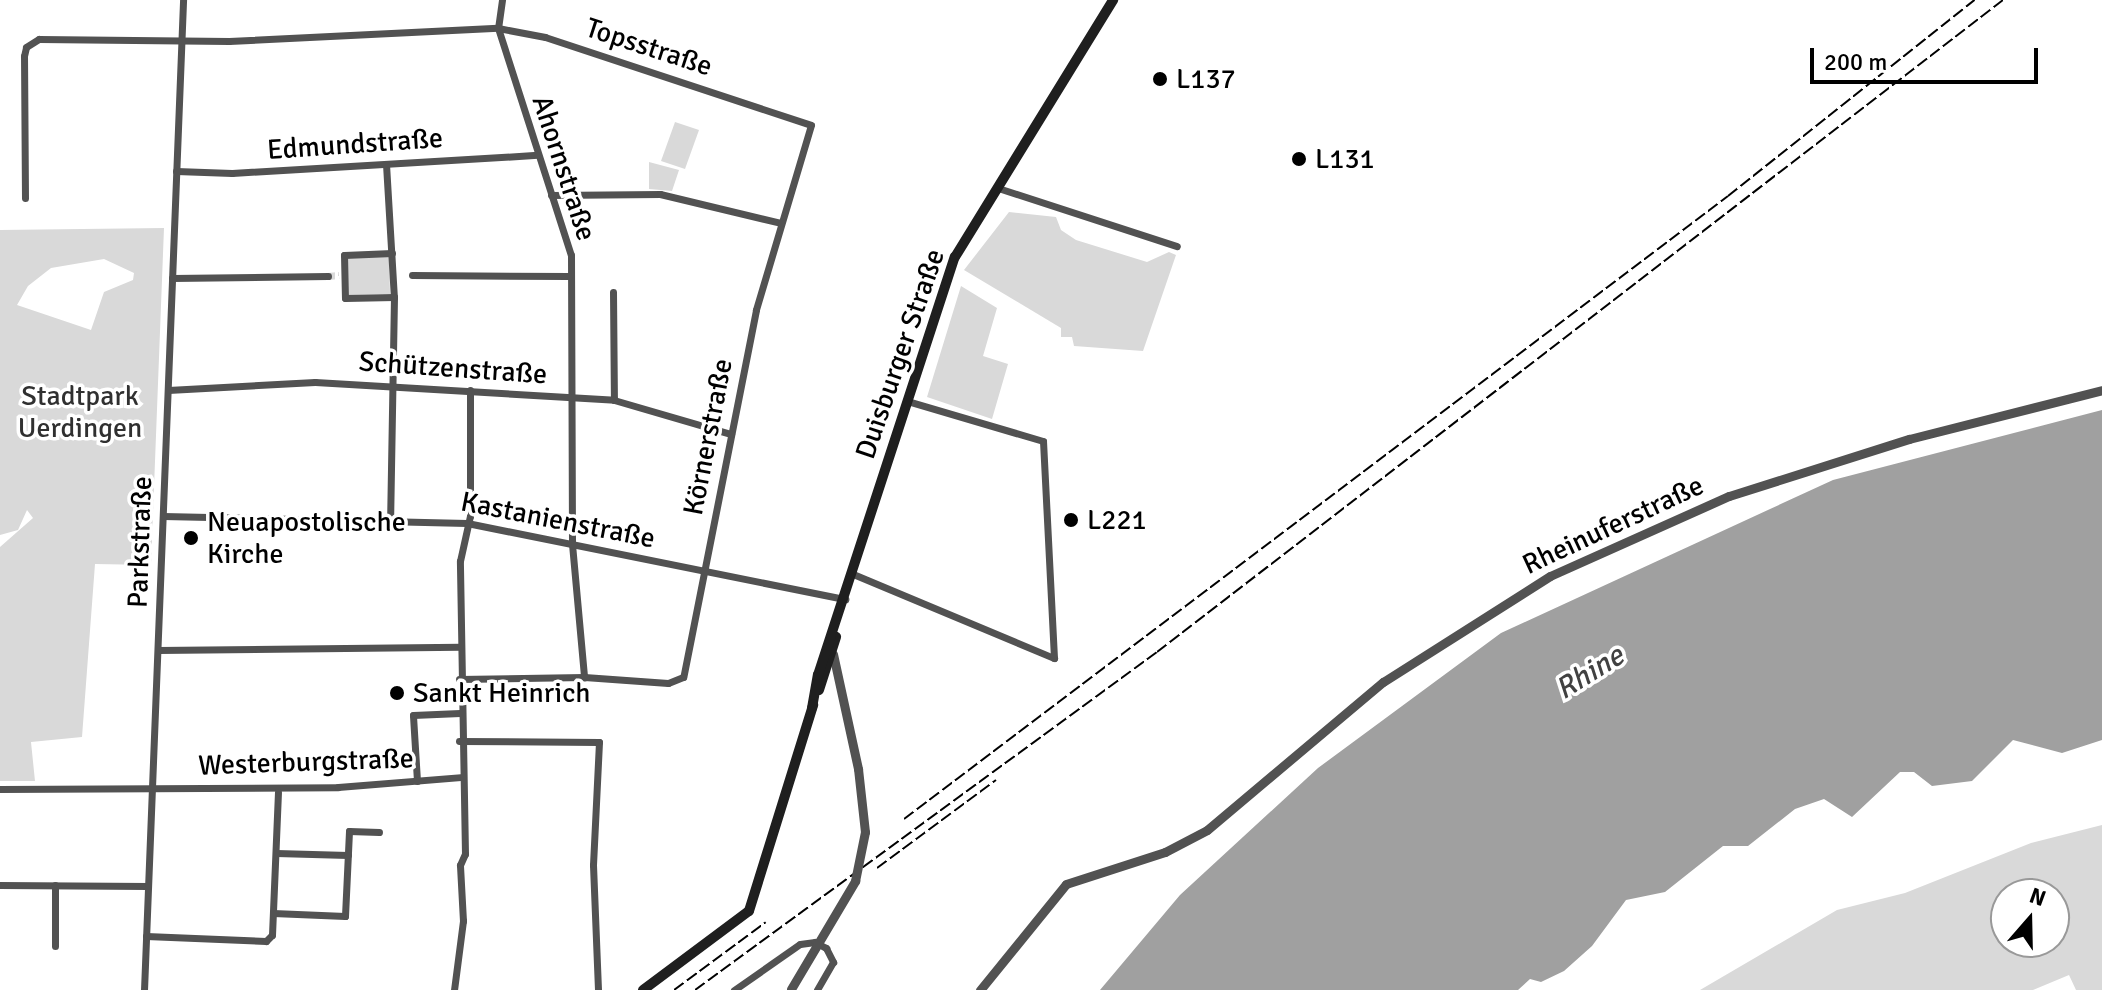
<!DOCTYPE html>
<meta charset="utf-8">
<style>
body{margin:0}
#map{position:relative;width:2102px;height:990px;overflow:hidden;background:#fff;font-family:Signika,sans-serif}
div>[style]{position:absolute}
.green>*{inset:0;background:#d9d9d9}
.water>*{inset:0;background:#a0a0a0}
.minor-tunnel>*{height:7px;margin-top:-3.5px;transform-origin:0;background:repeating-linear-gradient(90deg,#d9d9d9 0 7px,transparent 0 10.5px)}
.minor>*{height:7px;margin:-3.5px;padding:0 3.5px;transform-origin:3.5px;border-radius:3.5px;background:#525252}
.tertiary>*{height:9px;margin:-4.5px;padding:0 4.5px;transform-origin:4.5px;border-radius:4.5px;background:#525252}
.secondary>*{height:10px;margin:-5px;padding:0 5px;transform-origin:5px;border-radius:5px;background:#1f1f1f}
.rail>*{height:2px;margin-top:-1px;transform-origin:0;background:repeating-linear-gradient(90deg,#000 0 12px,transparent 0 16px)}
.tertiary-bridge>*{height:9px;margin:-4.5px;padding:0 4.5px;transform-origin:4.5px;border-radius:4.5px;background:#525252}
.dots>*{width:22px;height:22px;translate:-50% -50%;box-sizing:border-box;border:4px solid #fff;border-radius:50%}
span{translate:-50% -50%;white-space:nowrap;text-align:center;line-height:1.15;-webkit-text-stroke:7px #fff;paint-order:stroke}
.street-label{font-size:28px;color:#000}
.poi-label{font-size:28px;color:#000}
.left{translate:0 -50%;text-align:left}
.park-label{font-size:28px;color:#303030}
.water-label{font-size:30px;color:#414141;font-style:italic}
.north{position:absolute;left:1990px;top:878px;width:80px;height:80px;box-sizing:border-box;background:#fff;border:2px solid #999;border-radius:50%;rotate:20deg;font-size:22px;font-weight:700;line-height:32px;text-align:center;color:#000}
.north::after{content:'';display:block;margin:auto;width:28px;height:36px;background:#000;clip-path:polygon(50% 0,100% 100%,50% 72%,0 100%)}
.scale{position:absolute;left:1810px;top:48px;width:228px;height:36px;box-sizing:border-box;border:4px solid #000;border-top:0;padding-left:10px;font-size:24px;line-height:28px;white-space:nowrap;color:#000;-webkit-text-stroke:6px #fff;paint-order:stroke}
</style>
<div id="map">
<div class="green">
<div style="clip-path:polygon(675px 122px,699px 130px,685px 169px,661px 161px)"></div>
<div style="clip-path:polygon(649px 162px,679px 170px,672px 191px,649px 189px)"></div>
<div style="clip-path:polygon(1009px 212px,1056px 217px,1061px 230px,1076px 240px,1147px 262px,1169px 252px,1176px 255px,1143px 351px,1074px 346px,1072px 337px,1061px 337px,1061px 328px,964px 270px)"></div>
<div style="clip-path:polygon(evenodd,164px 228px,151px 565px,95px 564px,82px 737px,31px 742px,35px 781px,0 781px,0 547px,33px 518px,27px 510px,18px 530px,0 535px,0 230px,164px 228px,104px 259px,134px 273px,133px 280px,104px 292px,91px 330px,17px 305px,28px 286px,51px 268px,104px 259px)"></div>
<div style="clip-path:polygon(389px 256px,390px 294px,348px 295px,347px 257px)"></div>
<div style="clip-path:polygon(961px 286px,997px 308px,983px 356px,1008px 364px,992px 419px,927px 397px)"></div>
<div style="clip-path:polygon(evenodd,2102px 825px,2102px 990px,2076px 990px,2069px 975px,2033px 990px,1700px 990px,1837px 910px,1905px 893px,2031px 843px,2102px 825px,2054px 894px,2054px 942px,2006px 942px,2006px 894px,2054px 894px)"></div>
</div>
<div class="water">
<div style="clip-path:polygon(2102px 410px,2102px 740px,2062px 753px,2013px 740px,1972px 781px,1932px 786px,1914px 772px,1900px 772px,1852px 817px,1824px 799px,1795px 809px,1748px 846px,1723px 846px,1665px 892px,1626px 900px,1592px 946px,1564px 971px,1541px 982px,1530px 979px,1518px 990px,1100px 990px,1180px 895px,1318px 768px,1501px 633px,1833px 480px)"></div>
</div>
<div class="minor-tunnel">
<div style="left:328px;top:276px;width:11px;rotate:-5deg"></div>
</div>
<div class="minor">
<div style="left:502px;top:0;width:28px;rotate:98deg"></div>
<div style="left:498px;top:28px;width:238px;rotate:72.2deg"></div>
<div style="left:571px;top:255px;width:289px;rotate:89.8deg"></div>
<div style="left:572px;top:544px;width:134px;rotate:84.8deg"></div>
<div style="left:386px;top:164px;width:133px;rotate:86.6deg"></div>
<div style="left:394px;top:297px;width:223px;rotate:91deg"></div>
<div style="left:176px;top:171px;width:56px;rotate:2deg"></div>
<div style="left:232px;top:173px;width:306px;rotate:-3.4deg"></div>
<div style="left:998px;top:188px;width:188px;rotate:18deg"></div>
<div style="left:551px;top:195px;width:109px;rotate:-0.5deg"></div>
<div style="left:660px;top:194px;width:124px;rotate:13.5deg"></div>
<div style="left:25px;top:198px;width:142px;rotate:-90.4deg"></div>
<div style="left:24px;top:56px;width:9px;rotate:-77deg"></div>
<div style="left:26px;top:47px;width:15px;rotate:-32deg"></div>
<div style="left:39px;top:39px;width:190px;rotate:0.6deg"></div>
<div style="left:229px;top:41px;width:269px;rotate:-2.8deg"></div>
<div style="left:498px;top:28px;width:48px;rotate:10.8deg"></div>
<div style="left:545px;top:37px;width:280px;rotate:18.3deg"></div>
<div style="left:811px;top:125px;width:193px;rotate:106.6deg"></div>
<div style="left:756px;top:310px;width:374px;rotate:101.2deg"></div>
<div style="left:683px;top:677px;width:16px;rotate:158deg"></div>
<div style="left:668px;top:683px;width:84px;rotate:-175.9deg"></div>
<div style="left:584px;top:677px;width:125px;rotate:179.1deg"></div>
<div style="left:392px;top:253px;width:48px;rotate:177.6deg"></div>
<div style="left:344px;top:255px;width:43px;rotate:88.7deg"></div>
<div style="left:345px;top:298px;width:49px;rotate:-1.2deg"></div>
<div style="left:412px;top:275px;width:157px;rotate:0.4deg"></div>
<div style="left:172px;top:278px;width:156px;rotate:-0.7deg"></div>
<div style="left:613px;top:292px;width:108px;rotate:89.5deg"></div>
<div style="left:168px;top:390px;width:147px;rotate:-3.1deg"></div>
<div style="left:315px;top:382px;width:300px;rotate:3.4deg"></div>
<div style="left:614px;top:400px;width:122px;rotate:16.2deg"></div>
<div style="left:163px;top:516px;width:304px;rotate:1.3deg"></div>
<div style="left:467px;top:523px;width:386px;rotate:11.4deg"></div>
<div style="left:853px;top:574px;width:218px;rotate:22.7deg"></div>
<div style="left:1054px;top:658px;width:217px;rotate:-92.9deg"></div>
<div style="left:1043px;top:441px;width:142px;rotate:-163.6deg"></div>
<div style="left:158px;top:650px;width:302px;rotate:-0.6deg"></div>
<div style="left:459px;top:741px;width:140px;rotate:0.4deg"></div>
<div style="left:599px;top:742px;width:123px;rotate:92.8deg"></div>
<div style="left:593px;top:865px;width:125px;rotate:87.7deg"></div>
<div style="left:417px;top:781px;width:66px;rotate:-93.5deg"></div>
<div style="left:413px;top:715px;width:47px;rotate:-2.4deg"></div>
<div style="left:0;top:789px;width:338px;rotate:-0.3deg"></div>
<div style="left:338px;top:787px;width:123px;rotate:-4.6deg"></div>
<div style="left:276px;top:853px;width:72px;rotate:1.6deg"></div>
<div style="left:0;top:885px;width:148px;rotate:0.4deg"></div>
<div style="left:55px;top:885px;width:61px;rotate:90deg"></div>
<div style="left:273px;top:913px;width:72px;rotate:2.4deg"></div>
<div style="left:345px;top:916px;width:85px;rotate:-87.3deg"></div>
<div style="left:349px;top:831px;width:30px;rotate:2deg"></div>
<div style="left:146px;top:936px;width:120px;rotate:2.4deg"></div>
<div style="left:266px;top:941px;width:8px;rotate:-45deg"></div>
<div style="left:272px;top:935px;width:143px;rotate:-87.6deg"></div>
<div style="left:144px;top:990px;width:991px;rotate:-87.74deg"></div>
<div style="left:454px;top:990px;width:70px;rotate:-82.6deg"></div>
<div style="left:463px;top:921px;width:56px;rotate:-93.1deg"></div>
<div style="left:460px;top:865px;width:12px;rotate:-66deg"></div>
<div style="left:465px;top:854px;width:293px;rotate:-91deg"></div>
<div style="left:460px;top:561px;width:46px;rotate:-77.5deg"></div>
<div style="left:470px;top:516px;width:126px;rotate:-90deg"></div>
<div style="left:734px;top:990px;width:80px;rotate:-34.9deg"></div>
<div style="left:800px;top:944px;width:15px;rotate:-8deg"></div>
<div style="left:815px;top:942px;width:13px;rotate:29deg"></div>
<div style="left:826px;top:948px;width:16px;rotate:63deg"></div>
<div style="left:833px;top:962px;width:32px;rotate:120deg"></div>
</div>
<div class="tertiary">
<div style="left:833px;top:654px;width:118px;rotate:77.7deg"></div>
<div style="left:980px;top:990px;width:136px;rotate:-50.9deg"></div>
<div style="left:1066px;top:884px;width:104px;rotate:-17.9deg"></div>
<div style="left:1165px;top:852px;width:47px;rotate:-27.6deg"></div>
<div style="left:1207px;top:830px;width:230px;rotate:-40.1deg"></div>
<div style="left:1383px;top:682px;width:198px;rotate:-32.4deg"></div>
<div style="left:1550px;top:576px;width:196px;rotate:-24.1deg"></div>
<div style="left:1729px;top:496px;width:189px;rotate:-17.6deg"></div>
<div style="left:1909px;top:439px;width:199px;rotate:-14.2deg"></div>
</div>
<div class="secondary">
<div style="left:819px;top:690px;width:56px;rotate:-72.2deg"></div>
<div style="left:812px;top:708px;width:34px;rotate:-80deg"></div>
<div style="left:818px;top:675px;width:440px;rotate:-71.9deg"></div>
<div style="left:955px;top:257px;width:302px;rotate:-58.4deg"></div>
<div style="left:643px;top:990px;width:132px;rotate:-36.7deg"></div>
<div style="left:749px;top:911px;width:216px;rotate:-72.7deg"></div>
</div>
<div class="rail">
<div style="left:904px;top:819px;width:1033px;rotate:-37.09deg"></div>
<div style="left:1728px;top:196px;width:315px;rotate:-38.5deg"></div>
<div style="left:877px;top:868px;width:148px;rotate:-36.5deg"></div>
<div style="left:674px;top:990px;width:114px;rotate:-36.5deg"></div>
<div style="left:695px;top:990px;width:572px;rotate:-36.19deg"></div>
<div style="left:1157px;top:652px;width:1068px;rotate:-37.62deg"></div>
</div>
<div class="tertiary-bridge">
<div style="left:791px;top:989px;width:126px;rotate:-59.3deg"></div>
<div style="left:855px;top:881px;width:50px;rotate:-78.5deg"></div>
<div style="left:865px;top:832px;width:63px;rotate:-96.3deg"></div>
</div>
<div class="dots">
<div style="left:1160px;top:79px;background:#000"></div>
<div style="left:1299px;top:159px;background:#000"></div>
<div style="left:1071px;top:520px;background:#000"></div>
<div style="left:191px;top:538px;background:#000"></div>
<div style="left:397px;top:693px;background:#000"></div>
</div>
<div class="street-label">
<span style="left:649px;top:47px;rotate:18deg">Topsstraße</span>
<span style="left:355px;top:144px;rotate:-4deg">Edmundstraße</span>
<span style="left:564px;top:168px;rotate:72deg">Ahornstraße</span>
<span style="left:900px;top:354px;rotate:-71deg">Duisburger Straße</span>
<span style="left:453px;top:368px;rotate:4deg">Schützenstraße</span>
<span style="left:708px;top:437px;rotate:-79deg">Körnerstraße</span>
<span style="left:558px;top:520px;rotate:11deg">Kastanienstraße</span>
<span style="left:1613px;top:525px;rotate:-25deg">Rheinuferstraße</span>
<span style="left:140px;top:542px;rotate:-88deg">Parkstraße</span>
<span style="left:306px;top:762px;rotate:-2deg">Westerburgstraße</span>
</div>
<div class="poi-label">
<span class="left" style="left:1176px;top:79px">L137</span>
<span class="left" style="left:1315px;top:159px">L131</span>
<span class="left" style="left:1087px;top:520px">L221</span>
<span class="left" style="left:207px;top:538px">Neuapostolische<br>Kirche</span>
<span class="left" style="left:413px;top:693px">Sankt Heinrich</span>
</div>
<div class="park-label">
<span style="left:80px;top:412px">Stadtpark<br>Uerdingen</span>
</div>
<div class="water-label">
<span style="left:1590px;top:673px;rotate:-32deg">Rhine</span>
</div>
<div class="north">N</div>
<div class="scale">200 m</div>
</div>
